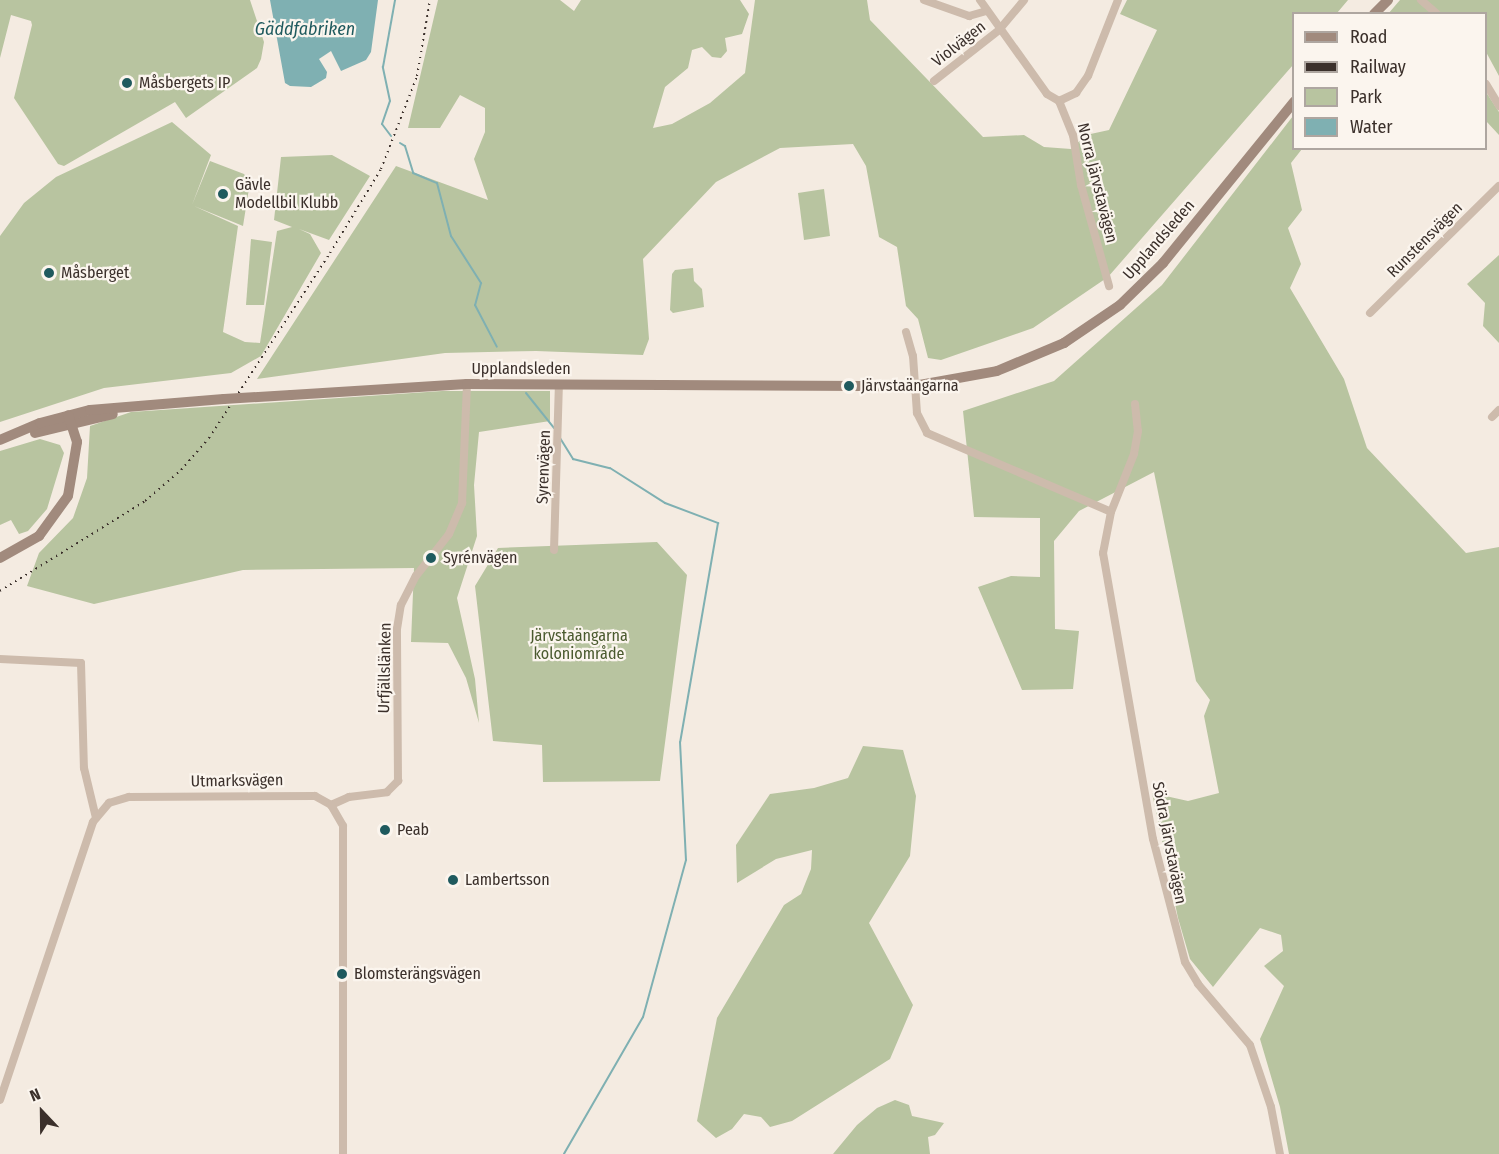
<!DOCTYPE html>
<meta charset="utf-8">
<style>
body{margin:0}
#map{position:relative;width:1499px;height:1154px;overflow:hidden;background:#f4ebe1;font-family:"Fira Sans Condensed",sans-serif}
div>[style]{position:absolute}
.green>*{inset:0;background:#b8c4a0}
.water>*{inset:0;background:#7fb0b2}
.stream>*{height:2px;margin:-1px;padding:0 1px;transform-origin:1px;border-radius:1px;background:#7fb0b2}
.street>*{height:8px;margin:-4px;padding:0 4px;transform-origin:4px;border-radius:4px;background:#cdbbac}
.secondary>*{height:10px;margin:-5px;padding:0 5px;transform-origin:5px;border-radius:5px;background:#a18a7d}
.rail>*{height:2px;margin-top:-1px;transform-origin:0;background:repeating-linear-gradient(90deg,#3b302b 0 1.5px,transparent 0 6px)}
.secondary-bridge>*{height:10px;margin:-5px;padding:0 5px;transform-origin:5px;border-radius:5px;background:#a18a7d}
.dots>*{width:16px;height:16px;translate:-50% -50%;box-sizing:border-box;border:3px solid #fbf5ee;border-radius:50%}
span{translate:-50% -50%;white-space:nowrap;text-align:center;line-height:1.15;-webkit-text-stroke:4.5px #fbf5ee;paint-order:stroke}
.street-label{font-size:16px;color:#3b302b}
.poi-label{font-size:16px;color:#3b302b}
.left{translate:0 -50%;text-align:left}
.park-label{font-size:16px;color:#4a5a2e}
.water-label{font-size:18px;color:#1f5a5e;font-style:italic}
.legend{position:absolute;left:1292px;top:12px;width:195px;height:138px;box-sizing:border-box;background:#fbf5ee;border:2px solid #aea6a0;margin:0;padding:8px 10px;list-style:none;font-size:18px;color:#3b302b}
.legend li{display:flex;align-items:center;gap:12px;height:30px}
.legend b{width:30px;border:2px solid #aea6a0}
.north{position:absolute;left:12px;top:1082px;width:60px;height:60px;-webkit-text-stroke:4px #fbf5ee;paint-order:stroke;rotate:338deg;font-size:16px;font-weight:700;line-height:24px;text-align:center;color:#3b302b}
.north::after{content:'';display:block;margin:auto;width:21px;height:27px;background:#3b302b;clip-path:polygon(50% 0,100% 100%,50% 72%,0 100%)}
</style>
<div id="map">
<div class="green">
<div style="clip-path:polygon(0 0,250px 0,264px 42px,261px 59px,257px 68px,186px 118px,175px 102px,64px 166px,58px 164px,14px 98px,32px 25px,31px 21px,11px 15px,0 58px)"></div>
<div style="clip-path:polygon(438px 0,560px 0,574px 11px,581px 0,740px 0,749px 14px,742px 34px,725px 38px,727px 51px,721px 58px,712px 57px,702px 47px,692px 50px,688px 68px,665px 87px,653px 128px,672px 124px,710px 103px,745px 73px,755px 0,867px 0,870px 20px,983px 137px,1024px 135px,1044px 147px,1071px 149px,1086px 135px,1109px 130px,1157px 30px,1120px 14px,1127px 0,1348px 0,1337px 13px,1294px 14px,1293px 65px,1108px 277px,1033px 328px,941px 360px,928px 358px,918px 319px,906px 306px,897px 247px,879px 237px,866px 166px,853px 144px,780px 148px,716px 182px,643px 259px,649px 339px,643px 355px,536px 351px,445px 353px,257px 379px,396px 166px,488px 200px,474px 159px,485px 132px,485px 108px,460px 95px,440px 128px,408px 128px)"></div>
<div style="clip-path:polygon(1400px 0,1499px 0,1499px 76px,1486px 52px,1486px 14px,1388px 14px)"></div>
<div style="clip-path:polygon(1486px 92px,1499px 112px,1499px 135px,1486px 121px)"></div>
<div style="clip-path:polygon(1293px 116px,1294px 148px,1302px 149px,1291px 163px,1302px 210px,1288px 228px,1301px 264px,1290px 288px,1344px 379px,1367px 448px,1466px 553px,1499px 547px,1499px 1154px,1289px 1154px,1280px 1107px,1260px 1039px,1284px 986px,1264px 966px,1283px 951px,1281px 935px,1260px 928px,1213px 987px,1190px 959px,1178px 918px,1152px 793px,1188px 801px,1219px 793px,1204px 716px,1210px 700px,1196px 681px,1154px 472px,1079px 511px,1054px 541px,1055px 629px,1079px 631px,1073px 689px,1022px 690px,978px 587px,1011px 576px,1040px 577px,1040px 518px,974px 517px,963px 411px,1054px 381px,1162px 285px)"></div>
<div style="clip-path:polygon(172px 122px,211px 155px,192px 205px,210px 161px,244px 174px,250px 182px,243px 226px,194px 206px,238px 226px,223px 332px,245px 342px,260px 343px,277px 231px,292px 227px,274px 220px,281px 157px,332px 155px,370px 176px,329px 240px,299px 229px,310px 234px,321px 253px,261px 356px,231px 373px,104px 388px,0 422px,0 236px,24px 203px,56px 177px)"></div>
<div style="clip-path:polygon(824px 189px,830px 236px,804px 240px,798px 193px)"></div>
<div style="clip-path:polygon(251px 239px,272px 242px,264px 305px,246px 305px)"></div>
<div style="clip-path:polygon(1499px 255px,1499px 343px,1483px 326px,1485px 303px,1467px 284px)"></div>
<div style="clip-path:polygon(693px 268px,694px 281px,702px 289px,704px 307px,673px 313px,670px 310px,672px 274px,675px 270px)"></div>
<div style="clip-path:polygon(442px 391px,550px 391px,550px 421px,479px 432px,474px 485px,477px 536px,457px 598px,475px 679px,479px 723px,466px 678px,448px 643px,411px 642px,414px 568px,243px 570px,94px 604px,27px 586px,39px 553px,73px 518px,87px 478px,90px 426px,131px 412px)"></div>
<div style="clip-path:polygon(40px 439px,60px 445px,64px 453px,47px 509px,28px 531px,19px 534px,11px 520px,0 525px,0 451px)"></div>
<div style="clip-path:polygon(657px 542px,687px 575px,660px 781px,543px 782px,542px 745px,493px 741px,475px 586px,498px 548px)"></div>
<div style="clip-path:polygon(863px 746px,903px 750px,916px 796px,910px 856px,869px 923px,913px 1005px,890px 1059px,792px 1121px,770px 1127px,761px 1117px,744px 1114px,732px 1129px,716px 1138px,697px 1121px,717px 1018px,784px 905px,801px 894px,811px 869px,812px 850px,776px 859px,737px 883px,736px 845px,770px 794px,814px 788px,848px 778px)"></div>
<div style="clip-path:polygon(895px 1100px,909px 1105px,912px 1116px,944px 1123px,935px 1135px,928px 1137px,930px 1154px,833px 1154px,857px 1125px,877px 1108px)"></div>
</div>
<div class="water">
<div style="clip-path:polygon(270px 0,378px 0,371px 52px,366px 60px,341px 71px,331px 51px,319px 59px,327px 72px,326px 78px,311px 87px,290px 86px,285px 83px)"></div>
</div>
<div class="stream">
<div style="left:391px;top:136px;width:15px;rotate:-127deg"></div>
<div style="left:382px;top:124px;width:24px;rotate:-71deg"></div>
<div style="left:390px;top:101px;width:35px;rotate:-102deg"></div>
<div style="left:383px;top:67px;width:68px;rotate:-79.8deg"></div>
<div style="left:400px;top:143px;width:6px;rotate:31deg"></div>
<div style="left:405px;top:146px;width:28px;rotate:73deg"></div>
<div style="left:413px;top:173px;width:26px;rotate:23deg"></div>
<div style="left:437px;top:183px;width:55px;rotate:75.2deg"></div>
<div style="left:451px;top:236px;width:56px;rotate:57.4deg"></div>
<div style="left:481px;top:283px;width:23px;rotate:105deg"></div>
<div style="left:475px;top:305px;width:47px;rotate:62.4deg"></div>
<div style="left:526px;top:393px;width:45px;rotate:51.3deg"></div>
<div style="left:560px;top:438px;width:25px;rotate:58deg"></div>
<div style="left:573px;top:459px;width:38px;rotate:14deg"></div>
<div style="left:610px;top:468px;width:65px;rotate:32.5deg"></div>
<div style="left:665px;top:503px;width:57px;rotate:20.7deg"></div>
<div style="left:718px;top:523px;width:222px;rotate:99.8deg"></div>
<div style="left:680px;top:742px;width:118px;rotate:87.1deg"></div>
<div style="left:686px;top:860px;width:163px;rotate:105.3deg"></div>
<div style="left:643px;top:1017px;width:158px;rotate:120deg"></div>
</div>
<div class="street">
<div style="left:924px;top:0;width:48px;rotate:19.6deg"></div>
<div style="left:969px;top:16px;width:19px;rotate:-16deg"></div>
<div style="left:980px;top:0;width:115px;rotate:54.5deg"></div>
<div style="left:1047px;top:94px;width:14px;rotate:30deg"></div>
<div style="left:1421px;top:0;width:21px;rotate:41deg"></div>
<div style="left:934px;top:81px;width:83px;rotate:-38.1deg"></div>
<div style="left:999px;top:30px;width:39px;rotate:-50deg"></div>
<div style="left:1486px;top:84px;width:26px;rotate:59deg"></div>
<div style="left:1059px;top:101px;width:37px;rotate:68deg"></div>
<div style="left:1073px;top:135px;width:51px;rotate:80.9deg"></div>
<div style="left:1081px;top:185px;width:105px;rotate:74.5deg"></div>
<div style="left:1059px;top:101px;width:19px;rotate:-25deg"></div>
<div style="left:1076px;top:93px;width:21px;rotate:-55deg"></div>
<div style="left:1088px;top:76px;width:82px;rotate:-68.5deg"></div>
<div style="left:1370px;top:313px;width:181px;rotate:-44.6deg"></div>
<div style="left:906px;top:332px;width:25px;rotate:74deg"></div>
<div style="left:913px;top:356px;width:57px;rotate:86deg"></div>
<div style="left:917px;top:413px;width:22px;rotate:63deg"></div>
<div style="left:927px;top:433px;width:200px;rotate:23.2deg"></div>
<div style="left:1135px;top:404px;width:27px;rotate:84deg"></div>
<div style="left:1138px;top:431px;width:23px;rotate:100deg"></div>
<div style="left:1134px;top:454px;width:62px;rotate:111.6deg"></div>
<div style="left:1111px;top:512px;width:42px;rotate:101deg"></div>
<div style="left:1103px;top:553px;width:290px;rotate:80.1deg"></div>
<div style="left:1153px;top:839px;width:127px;rotate:75.4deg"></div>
<div style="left:1185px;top:962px;width:26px;rotate:59deg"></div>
<div style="left:1198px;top:984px;width:80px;rotate:49.6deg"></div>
<div style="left:1250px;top:1045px;width:65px;rotate:71.3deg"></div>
<div style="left:1271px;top:1107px;width:48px;rotate:79.2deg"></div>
<div style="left:1492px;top:417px;width:10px;rotate:-45deg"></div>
<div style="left:554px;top:550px;width:166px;rotate:-88.3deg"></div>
<div style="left:0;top:659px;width:81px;rotate:2.8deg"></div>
<div style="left:81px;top:663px;width:105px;rotate:88.4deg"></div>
<div style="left:84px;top:768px;width:51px;rotate:76.5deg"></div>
<div style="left:331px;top:805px;width:20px;rotate:-24deg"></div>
<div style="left:349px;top:797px;width:38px;rotate:-7deg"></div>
<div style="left:387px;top:792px;width:16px;rotate:-45deg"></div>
<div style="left:398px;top:781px;width:152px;rotate:-90.4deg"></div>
<div style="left:397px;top:629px;width:24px;rotate:-81deg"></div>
<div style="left:401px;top:605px;width:33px;rotate:-63deg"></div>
<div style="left:416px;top:576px;width:53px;rotate:-51.8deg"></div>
<div style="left:449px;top:534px;width:34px;rotate:-67deg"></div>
<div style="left:462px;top:503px;width:119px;rotate:-87.6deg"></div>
<div style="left:0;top:1100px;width:293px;rotate:-71.5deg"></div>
<div style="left:93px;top:822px;width:25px;rotate:-50deg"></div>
<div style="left:109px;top:803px;width:21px;rotate:-17deg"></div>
<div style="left:129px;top:797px;width:186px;rotate:-0.3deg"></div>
<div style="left:315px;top:796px;width:18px;rotate:29deg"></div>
<div style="left:331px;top:805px;width:24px;rotate:60deg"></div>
<div style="left:343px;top:826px;width:328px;rotate:90deg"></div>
</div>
<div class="secondary">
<div style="left:1374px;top:14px;width:20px;rotate:-45deg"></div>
<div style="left:291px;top:395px;width:176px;rotate:-3.6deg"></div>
<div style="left:467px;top:384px;width:447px;rotate:0.3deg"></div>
<div style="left:914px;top:386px;width:84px;rotate:-10.2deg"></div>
<div style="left:997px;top:371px;width:73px;rotate:-22.7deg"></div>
<div style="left:1064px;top:343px;width:68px;rotate:-34.2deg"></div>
<div style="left:1120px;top:305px;width:60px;rotate:-44.3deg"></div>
<div style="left:1163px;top:263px;width:208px;rotate:-50.9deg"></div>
<div style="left:35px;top:433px;width:80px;rotate:-13.7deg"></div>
<div style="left:0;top:440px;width:43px;rotate:-23deg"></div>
<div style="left:40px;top:423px;width:52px;rotate:-14.6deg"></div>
<div style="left:90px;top:410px;width:134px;rotate:-4.7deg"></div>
<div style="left:0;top:558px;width:45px;rotate:-29.4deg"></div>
<div style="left:39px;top:536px;width:49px;rotate:-54.1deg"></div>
<div style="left:68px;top:496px;width:55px;rotate:-80.5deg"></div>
<div style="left:77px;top:442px;width:28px;rotate:-108deg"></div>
</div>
<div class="rail">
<div style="left:0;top:591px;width:171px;rotate:-31.8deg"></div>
<div style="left:145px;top:501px;width:48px;rotate:-40.7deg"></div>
<div style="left:181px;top:470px;width:43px;rotate:-48.8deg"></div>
<div style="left:209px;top:438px;width:221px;rotate:-56.8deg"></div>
<div style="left:330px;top:253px;width:98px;rotate:-58.7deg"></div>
<div style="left:381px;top:169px;width:100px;rotate:-68.8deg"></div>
<div style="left:417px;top:76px;width:77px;rotate:-80.3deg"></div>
</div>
<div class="secondary-bridge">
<div style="left:224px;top:399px;width:67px;rotate:-3.4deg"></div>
</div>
<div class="dots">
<div style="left:127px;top:83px;background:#1f5a5e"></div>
<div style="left:223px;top:194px;background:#1f5a5e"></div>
<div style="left:49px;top:273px;background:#1f5a5e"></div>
<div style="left:849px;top:386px;background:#1f5a5e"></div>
<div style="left:431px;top:558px;background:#1f5a5e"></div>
<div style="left:385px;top:830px;background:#1f5a5e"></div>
<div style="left:453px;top:880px;background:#1f5a5e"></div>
<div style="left:342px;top:974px;background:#1f5a5e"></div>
</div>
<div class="street-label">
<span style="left:959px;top:44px;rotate:-38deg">Violvägen</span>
<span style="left:1097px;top:183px;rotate:76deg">Norra Järvstavägen</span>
<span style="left:1159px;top:240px;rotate:-49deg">Upplandsleden</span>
<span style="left:1425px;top:240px;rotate:-45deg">Runstensvägen</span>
<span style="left:521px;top:369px">Upplandsleden</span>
<span style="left:544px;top:467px;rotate:-88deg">Syrenvägen</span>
<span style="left:385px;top:668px;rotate:-89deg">Urfjällslänken</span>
<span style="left:237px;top:781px;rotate:-1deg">Utmarksvägen</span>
<span style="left:1169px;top:843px;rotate:79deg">Södra Järvstavägen</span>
</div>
<div class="poi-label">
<span class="left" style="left:139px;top:83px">Måsbergets IP</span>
<span class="left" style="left:235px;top:194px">Gävle<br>Modellbil Klubb</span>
<span class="left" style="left:61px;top:273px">Måsberget</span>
<span class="left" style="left:861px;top:386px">Järvstaängarna</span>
<span class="left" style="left:443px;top:558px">Syrénvägen</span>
<span class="left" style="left:397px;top:830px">Peab</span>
<span class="left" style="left:465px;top:880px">Lambertsson</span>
<span class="left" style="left:354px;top:974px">Blomsterängsvägen</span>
</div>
<div class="park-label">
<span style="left:579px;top:645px">Järvstaängarna<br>koloniområde</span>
</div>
<div class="water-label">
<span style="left:305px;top:29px">Gäddfabriken</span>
</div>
<ul class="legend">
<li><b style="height:8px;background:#a18a7d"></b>Road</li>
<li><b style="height:8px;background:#3b302b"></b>Railway</li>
<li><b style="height:16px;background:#b8c4a0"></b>Park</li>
<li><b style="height:16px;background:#7fb0b2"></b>Water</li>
</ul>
<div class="north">N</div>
</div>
